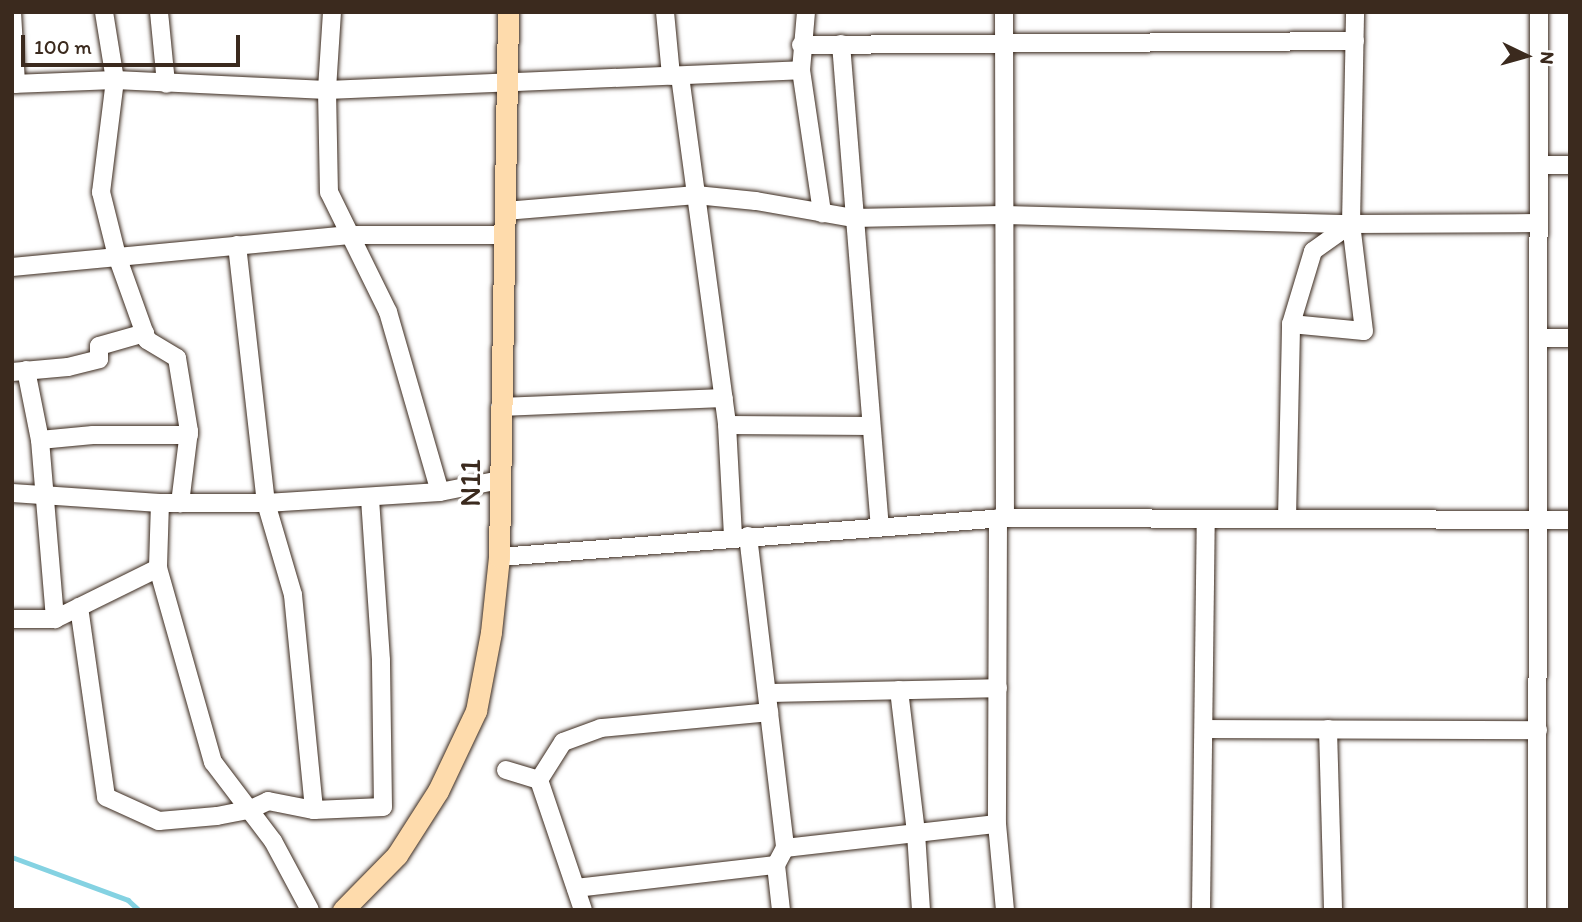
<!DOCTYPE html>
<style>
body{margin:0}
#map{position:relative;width:1582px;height:922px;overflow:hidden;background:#fff;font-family:Itim,sans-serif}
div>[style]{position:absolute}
.stream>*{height:4.5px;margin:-2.25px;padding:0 2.25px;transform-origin:2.25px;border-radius:2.25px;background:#84d2e2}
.roads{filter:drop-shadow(0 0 2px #3b2a1e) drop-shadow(0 0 2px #3b2a1e)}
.minor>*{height:18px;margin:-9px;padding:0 9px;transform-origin:9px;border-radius:9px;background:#fff}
.major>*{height:21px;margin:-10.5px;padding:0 10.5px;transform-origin:10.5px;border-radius:10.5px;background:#fedbac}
span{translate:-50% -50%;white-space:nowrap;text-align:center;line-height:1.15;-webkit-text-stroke:7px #fff;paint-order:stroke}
.street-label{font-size:30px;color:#3b2a1e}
.frame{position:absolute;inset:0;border:14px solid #3b2a1e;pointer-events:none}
.north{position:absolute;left:1491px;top:21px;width:70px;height:70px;-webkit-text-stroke:5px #fff;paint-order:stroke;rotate:95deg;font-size:19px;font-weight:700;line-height:28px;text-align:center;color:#3b2a1e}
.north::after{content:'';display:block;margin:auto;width:24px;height:32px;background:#3b2a1e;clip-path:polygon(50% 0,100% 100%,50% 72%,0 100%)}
.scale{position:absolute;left:21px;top:35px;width:219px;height:32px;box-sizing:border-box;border:4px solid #3b2a1e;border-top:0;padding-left:9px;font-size:21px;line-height:24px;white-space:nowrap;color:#3b2a1e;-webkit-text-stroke:5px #fff;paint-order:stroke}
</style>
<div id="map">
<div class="stream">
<div style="left:12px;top:857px;width:124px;rotate:20.3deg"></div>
<div style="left:128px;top:900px;width:15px;rotate:42deg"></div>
</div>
<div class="roads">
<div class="minor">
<div style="left:12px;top:12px;width:72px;rotate:86.8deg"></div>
<div style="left:104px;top:12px;width:69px;rotate:80.8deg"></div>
<div style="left:115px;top:80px;width:113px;rotate:97.1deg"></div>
<div style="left:101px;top:192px;width:66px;rotate:76deg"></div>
<div style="left:117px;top:256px;width:89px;rotate:70.3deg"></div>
<div style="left:147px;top:340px;width:35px;rotate:31deg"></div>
<div style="left:177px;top:358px;width:74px;rotate:80.7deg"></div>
<div style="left:189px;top:431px;width:73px;rotate:97.1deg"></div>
<div style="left:159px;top:12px;width:72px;rotate:84.4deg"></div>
<div style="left:332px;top:12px;width:78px;rotate:93.7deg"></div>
<div style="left:327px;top:90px;width:102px;rotate:88.9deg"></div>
<div style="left:329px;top:192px;width:134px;rotate:63.8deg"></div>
<div style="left:388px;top:312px;width:187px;rotate:73.9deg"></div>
<div style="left:665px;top:12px;width:64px;rotate:84.6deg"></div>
<div style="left:806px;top:12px;width:58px;rotate:94.9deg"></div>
<div style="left:801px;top:70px;width:145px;rotate:81.6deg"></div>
<div style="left:1004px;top:12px;width:506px;rotate:89.89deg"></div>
<div style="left:841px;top:44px;width:484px;rotate:85.4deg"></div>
<div style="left:801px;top:45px;width:554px;rotate:-0.41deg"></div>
<div style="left:680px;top:76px;width:352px;rotate:82.3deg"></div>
<div style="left:727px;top:425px;width:112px;rotate:86.9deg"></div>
<div style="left:12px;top:84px;width:103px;rotate:-2.2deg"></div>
<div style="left:115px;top:80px;width:212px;rotate:2.7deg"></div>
<div style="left:327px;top:90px;width:474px;rotate:-2.4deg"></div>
<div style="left:1539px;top:165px;width:31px"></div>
<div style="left:505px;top:211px;width:192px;rotate:-4.8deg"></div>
<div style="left:696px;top:195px;width:60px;rotate:5.7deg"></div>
<div style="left:756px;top:201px;width:98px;rotate:9.9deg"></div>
<div style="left:853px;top:218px;width:149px;rotate:-1.2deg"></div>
<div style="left:1002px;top:215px;width:349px;rotate:1.5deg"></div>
<div style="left:1351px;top:224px;width:186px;rotate:-0.3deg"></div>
<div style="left:237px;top:245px;width:260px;rotate:83.6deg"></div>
<div style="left:266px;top:503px;width:96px;rotate:73.6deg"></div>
<div style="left:293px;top:595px;width:216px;rotate:84.4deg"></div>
<div style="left:12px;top:267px;width:342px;rotate:-5.4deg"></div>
<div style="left:352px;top:235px;width:153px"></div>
<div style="left:1291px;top:324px;width:73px;rotate:5.5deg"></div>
<div style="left:1364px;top:331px;width:108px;rotate:-96.9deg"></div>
<div style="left:1539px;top:338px;width:31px"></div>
<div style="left:26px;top:370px;width:71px;rotate:78.7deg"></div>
<div style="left:40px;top:440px;width:180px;rotate:85.2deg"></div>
<div style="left:12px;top:372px;width:56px;rotate:-5.1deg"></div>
<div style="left:68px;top:367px;width:32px;rotate:-14deg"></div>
<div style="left:99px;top:359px;width:13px;rotate:-90deg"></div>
<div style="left:99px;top:346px;width:48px;rotate:-15.8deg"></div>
<div style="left:500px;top:407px;width:224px;rotate:-2.3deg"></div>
<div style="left:727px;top:425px;width:144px;rotate:0.4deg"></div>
<div style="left:40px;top:440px;width:53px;rotate:-5.4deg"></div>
<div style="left:93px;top:435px;width:96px"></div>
<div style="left:12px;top:493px;width:148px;rotate:3.9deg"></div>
<div style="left:160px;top:503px;width:106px"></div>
<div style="left:266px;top:503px;width:174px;rotate:-3.6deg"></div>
<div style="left:440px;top:492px;width:61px;rotate:-11.3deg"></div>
<div style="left:160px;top:503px;width:65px;rotate:91.8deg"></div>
<div style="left:158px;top:568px;width:202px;rotate:74.2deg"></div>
<div style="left:213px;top:762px;width:99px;rotate:52.8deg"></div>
<div style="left:273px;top:841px;width:78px;rotate:61.8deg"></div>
<div style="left:998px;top:518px;width:306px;rotate:90.2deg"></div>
<div style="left:997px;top:824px;width:86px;rotate:84.7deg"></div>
<div style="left:1287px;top:519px;width:195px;rotate:-88.8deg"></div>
<div style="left:1291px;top:324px;width:76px;rotate:-73.2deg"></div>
<div style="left:1313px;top:251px;width:47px;rotate:-35.4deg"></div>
<div style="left:1351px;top:224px;width:212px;rotate:-88.9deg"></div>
<div style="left:748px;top:536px;width:314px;rotate:83.2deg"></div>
<div style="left:785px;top:848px;width:19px;rotate:118deg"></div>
<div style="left:776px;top:865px;width:45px;rotate:83.7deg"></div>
<div style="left:499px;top:557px;width:508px;rotate:-4.41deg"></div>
<div style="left:1005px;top:518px;width:565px;rotate:0.2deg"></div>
<div style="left:79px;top:607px;width:192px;rotate:81.9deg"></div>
<div style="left:106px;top:797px;width:58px;rotate:24.4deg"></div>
<div style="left:159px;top:821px;width:58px;rotate:-4.9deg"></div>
<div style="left:217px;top:816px;width:33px;rotate:-11deg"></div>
<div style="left:249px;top:810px;width:21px;rotate:-25deg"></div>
<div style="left:268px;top:801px;width:47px;rotate:11.1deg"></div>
<div style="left:314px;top:810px;width:69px;rotate:-2.5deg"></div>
<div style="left:383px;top:807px;width:147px;rotate:-90.8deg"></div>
<div style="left:381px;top:660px;width:162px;rotate:-93.9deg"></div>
<div style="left:12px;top:619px;width:43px"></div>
<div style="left:55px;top:619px;width:115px;rotate:-26.3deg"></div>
<div style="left:899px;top:690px;width:144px;rotate:83.2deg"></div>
<div style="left:916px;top:833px;width:77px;rotate:86.3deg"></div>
<div style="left:767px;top:693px;width:231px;rotate:-1.2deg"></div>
<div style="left:1204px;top:729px;width:334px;rotate:0.2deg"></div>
<div style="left:1328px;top:729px;width:181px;rotate:88.4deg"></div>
<div style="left:506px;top:770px;width:34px;rotate:17deg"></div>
<div style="left:539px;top:780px;width:137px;rotate:71.3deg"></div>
<div style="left:539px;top:780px;width:45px;rotate:-57.7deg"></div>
<div style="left:563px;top:742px;width:40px;rotate:-20.2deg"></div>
<div style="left:601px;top:728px;width:169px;rotate:-5.4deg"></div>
<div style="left:785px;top:848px;width:213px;rotate:-6.5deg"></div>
<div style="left:576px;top:888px;width:201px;rotate:-6.6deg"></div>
<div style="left:1201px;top:910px;width:391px;rotate:-89.3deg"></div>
<div style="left:1537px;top:910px;width:898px;rotate:-89.87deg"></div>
</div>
<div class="major">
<div style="left:343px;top:910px;width:77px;rotate:-45.5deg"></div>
<div style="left:397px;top:855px;width:76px;rotate:-57.4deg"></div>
<div style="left:438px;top:791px;width:89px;rotate:-64.6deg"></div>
<div style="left:476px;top:711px;width:80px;rotate:-79.2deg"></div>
<div style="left:491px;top:632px;width:75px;rotate:-83.9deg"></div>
<div style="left:499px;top:557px;width:545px;rotate:-89.05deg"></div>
</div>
</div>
<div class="street-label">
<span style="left:470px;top:483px;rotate:-90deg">N11</span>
</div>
<div class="frame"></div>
<div class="north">N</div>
<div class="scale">100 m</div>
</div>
